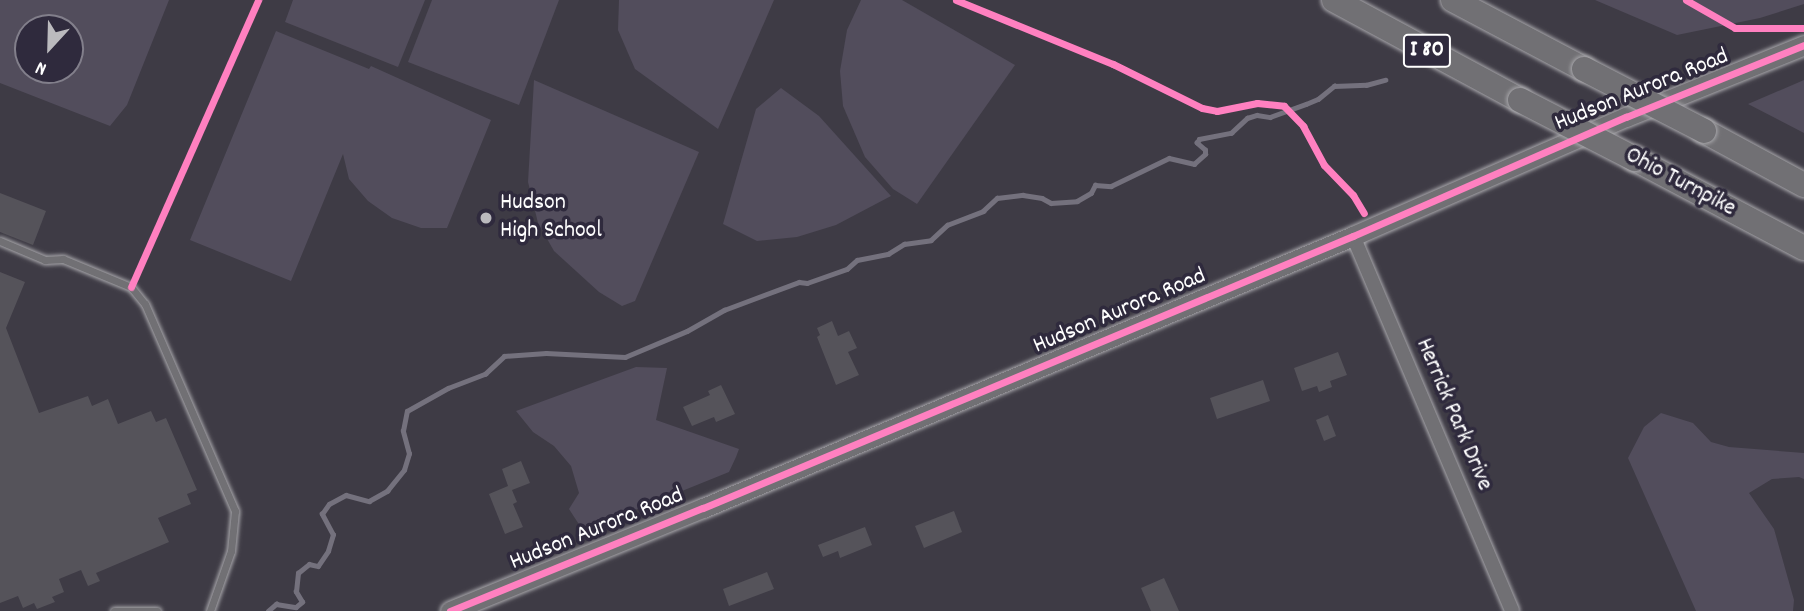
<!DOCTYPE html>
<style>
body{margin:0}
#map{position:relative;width:1804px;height:611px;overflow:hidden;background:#3e3b45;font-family:Dekko,sans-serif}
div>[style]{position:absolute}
.green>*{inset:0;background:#524d5c}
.stream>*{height:4.5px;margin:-2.25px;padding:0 2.25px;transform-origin:2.25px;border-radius:2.25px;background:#74717d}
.building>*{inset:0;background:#55535a}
.roads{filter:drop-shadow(0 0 2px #a8a7ab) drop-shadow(0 0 2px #a8a7ab)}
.lane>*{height:7px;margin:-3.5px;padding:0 3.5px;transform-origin:3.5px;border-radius:3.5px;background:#717074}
.street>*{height:14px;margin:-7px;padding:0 7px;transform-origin:7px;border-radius:7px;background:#717074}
.secondary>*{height:19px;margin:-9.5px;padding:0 9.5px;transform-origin:9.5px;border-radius:9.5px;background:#717074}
.highway>*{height:24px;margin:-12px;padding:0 12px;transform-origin:12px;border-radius:12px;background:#717074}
.bridges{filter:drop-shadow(0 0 2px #a8a7ab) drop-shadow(0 0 2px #a8a7ab)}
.highway-bridge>*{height:24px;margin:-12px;padding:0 12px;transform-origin:12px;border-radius:12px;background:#717074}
.cycleway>*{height:7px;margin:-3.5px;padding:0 3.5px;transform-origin:3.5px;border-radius:3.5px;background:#ff80c0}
.dots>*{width:19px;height:19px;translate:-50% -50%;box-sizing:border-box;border:4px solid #2f2a3d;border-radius:50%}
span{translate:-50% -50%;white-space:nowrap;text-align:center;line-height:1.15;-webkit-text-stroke:7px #2f2a3d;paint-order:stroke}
.shield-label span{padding:2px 5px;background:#2f2a3d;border:2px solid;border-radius:5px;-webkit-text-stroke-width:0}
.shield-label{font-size:23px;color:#fff;font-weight:700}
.street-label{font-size:24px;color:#fff}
.poi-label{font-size:24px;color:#fff}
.left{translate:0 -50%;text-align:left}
.north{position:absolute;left:14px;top:14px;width:70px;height:70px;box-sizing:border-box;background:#2f2a3d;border:2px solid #827f8b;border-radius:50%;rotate:202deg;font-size:19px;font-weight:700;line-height:28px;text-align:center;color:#fff}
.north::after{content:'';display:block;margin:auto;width:24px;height:32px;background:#bbbabe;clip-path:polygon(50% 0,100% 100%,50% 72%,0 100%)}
</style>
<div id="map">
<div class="green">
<div style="clip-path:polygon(evenodd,0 0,169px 0,127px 105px,110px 126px,0 83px,0 0,28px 28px,70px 28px,70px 70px,28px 70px,28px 28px)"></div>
<div style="clip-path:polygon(293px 0,425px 0,398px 67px,285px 22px)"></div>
<div style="clip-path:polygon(432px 0,559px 0,519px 105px,408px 62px)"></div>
<div style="clip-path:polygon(619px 0,774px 0,718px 129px,635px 69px,618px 30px)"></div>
<div style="clip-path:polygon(861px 0,902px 0,1015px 65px,917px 204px,893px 189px,865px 157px,843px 106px,840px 71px,847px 30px)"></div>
<div style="clip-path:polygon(1595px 0,1804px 0,1804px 4px,1760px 18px,1677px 35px)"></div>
<div style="clip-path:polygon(276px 31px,369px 69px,371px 66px,491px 120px,447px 228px,421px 228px,392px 218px,368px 201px,349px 179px,343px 154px,291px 281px,190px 240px)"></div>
<div style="clip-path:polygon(534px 80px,699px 152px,635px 301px,622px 306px,599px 292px,554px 251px,538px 223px,528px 182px)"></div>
<div style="clip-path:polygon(1804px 80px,1804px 133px,1748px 104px)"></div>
<div style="clip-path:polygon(781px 88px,819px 116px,891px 196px,836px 225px,797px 237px,757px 241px,723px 224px,756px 109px)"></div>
<div style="clip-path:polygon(636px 367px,667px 368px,656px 420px,739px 449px,736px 457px,729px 472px,593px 527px,580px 526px,569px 509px,579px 493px,571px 466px,554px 446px,533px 432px,516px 411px)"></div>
<div style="clip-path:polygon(1661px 413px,1693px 423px,1711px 442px,1729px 447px,1804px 453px,1804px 479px,1799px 477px,1772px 479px,1749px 493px,1774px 529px,1794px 600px,1793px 611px,1696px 611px,1628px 458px,1644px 427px)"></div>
</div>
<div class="stream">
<div style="left:268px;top:611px;width:11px;rotate:-41deg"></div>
<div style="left:276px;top:604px;width:20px;rotate:9deg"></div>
<div style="left:296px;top:607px;width:8px;rotate:-40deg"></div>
<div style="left:302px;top:602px;width:12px;rotate:-121deg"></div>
<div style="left:296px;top:592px;width:19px;rotate:-84deg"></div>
<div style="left:298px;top:573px;width:14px;rotate:-39deg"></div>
<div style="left:309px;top:564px;width:9px;rotate:13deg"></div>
<div style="left:318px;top:566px;width:18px;rotate:-56deg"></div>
<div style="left:328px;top:551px;width:17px;rotate:-73deg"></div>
<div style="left:333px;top:535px;width:24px;rotate:-118deg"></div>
<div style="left:322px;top:514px;width:12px;rotate:-55deg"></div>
<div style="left:329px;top:504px;width:19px;rotate:-28deg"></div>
<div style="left:346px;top:495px;width:24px;rotate:15deg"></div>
<div style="left:369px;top:501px;width:21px;rotate:-29deg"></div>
<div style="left:387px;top:491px;width:27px;rotate:-51deg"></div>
<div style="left:404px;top:470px;width:17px;rotate:-73deg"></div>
<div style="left:409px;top:454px;width:24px;rotate:-105deg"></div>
<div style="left:403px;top:431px;width:20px;rotate:-79deg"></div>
<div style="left:407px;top:411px;width:47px;rotate:-29.3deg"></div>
<div style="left:448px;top:388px;width:40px;rotate:-21deg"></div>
<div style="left:485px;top:374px;width:26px;rotate:-43deg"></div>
<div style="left:504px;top:356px;width:42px;rotate:-4.1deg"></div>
<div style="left:546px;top:353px;width:79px;rotate:2.9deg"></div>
<div style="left:625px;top:357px;width:67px;rotate:-22.8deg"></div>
<div style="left:687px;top:331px;width:43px;rotate:-29.6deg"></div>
<div style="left:724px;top:310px;width:80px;rotate:-20.5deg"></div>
<div style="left:799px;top:282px;width:8px;rotate:7deg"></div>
<div style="left:807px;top:283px;width:42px;rotate:-19.3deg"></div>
<div style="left:847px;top:269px;width:13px;rotate:-42deg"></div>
<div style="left:857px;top:260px;width:32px;rotate:-11deg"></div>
<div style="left:888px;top:254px;width:19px;rotate:-32deg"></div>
<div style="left:904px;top:244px;width:27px;rotate:-8deg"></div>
<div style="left:931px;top:240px;width:22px;rotate:-43deg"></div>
<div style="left:947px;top:225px;width:39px;rotate:-21deg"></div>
<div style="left:983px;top:211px;width:19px;rotate:-43deg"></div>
<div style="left:997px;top:198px;width:26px;rotate:-7deg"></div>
<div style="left:1023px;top:195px;width:19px;rotate:9deg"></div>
<div style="left:1042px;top:198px;width:10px;rotate:29deg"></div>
<div style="left:1051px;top:203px;width:26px;rotate:-4deg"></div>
<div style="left:1077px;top:201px;width:16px;rotate:-30deg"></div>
<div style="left:1091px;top:193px;width:9px;rotate:-63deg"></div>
<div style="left:1095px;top:185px;width:16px;rotate:4deg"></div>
<div style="left:1111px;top:186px;width:64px;rotate:-25.8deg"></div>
<div style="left:1169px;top:158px;width:26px;rotate:13deg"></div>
<div style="left:1194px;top:164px;width:15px;rotate:-42deg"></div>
<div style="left:1205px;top:154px;width:4px;rotate:-90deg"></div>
<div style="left:1205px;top:150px;width:11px;rotate:-139deg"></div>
<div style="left:1197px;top:143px;width:4px;rotate:-63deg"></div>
<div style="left:1199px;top:139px;width:33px;rotate:-11deg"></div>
<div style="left:1231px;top:133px;width:22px;rotate:-43deg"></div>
<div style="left:1247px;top:118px;width:10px;rotate:-17deg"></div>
<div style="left:1257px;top:115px;width:13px;rotate:9deg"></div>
<div style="left:1270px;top:117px;width:38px;rotate:-20deg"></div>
<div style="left:1306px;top:104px;width:13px;rotate:-23deg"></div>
<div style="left:1318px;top:99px;width:21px;rotate:-39deg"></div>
<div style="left:1334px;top:86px;width:32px;rotate:-2deg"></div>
<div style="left:1366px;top:85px;width:20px;rotate:-15deg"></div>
</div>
<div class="building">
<div style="clip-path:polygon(0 193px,46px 211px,33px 245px,0 232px)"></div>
<div style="clip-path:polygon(0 272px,25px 282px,6px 328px,39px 413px,88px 396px,92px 406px,108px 399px,118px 424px,151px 411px,156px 422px,166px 418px,197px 490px,187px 494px,191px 504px,158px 518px,169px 542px,96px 573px,100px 581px,88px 586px,81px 570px,59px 579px,64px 592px,52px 597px,55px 602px,37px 609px,34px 603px,23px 608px,18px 596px,0 603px)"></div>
<div style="clip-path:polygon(832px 321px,838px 336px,849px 331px,857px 348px,848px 352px,859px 375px,836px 385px,817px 337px,820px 335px,817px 328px)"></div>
<div style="clip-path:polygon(1338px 352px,1347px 375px,1330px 381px,1332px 387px,1319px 392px,1317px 386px,1302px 391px,1294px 368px)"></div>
<div style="clip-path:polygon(1263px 380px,1270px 401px,1217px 419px,1210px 398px)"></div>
<div style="clip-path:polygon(721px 385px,735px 414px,716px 422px,714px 417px,692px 426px,683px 407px,710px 395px,708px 391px)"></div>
<div style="clip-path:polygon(1328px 415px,1336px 436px,1324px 441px,1316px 420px)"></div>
<div style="clip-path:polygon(521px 461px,530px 483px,512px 490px,517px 502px,513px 504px,523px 527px,505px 534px,489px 494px,508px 486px,502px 469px)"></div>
<div style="clip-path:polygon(954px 511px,962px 532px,924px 548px,915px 526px)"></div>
<div style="clip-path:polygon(865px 527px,872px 545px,840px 558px,838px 551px,823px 557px,818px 545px)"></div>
<div style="clip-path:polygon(767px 572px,774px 589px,729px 606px,723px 589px)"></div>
<div style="clip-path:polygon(1164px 578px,1179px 611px,1151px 611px,1141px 588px)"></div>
</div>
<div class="roads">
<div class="lane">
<div style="left:0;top:241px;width:49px;rotate:22.9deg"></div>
<div style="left:45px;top:260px;width:18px;rotate:-3deg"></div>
<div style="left:63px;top:259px;width:74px;rotate:22.4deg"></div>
<div style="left:131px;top:287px;width:22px;rotate:51deg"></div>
<div style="left:145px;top:304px;width:226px;rotate:66.5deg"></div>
<div style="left:235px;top:511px;width:40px;rotate:95.7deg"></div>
<div style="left:231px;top:551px;width:64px;rotate:109.3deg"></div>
<div style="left:114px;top:611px;width:43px"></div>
</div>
<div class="street">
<div style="left:1353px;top:236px;width:407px;rotate:67deg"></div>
</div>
<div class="secondary">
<div style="left:450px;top:611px;width:273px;rotate:-22.2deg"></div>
<div style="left:703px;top:508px;width:705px;rotate:-22.71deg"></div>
<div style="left:1353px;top:236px;width:298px;rotate:-23.6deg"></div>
<div style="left:1626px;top:117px;width:192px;rotate:-22deg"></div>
</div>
<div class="highway">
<div style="left:1334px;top:0;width:211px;rotate:28.3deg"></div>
<div style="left:1453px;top:0;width:148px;rotate:27.8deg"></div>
<div style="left:1704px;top:131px;width:114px;rotate:28.4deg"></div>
<div style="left:1635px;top:159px;width:191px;rotate:27.8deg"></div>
</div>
</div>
<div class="bridges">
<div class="highway-bridge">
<div style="left:1584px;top:69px;width:135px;rotate:27.3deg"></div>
<div style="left:1520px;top:100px;width:129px;rotate:27.2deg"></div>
</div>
</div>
<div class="cycleway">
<div style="left:956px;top:0;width:170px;rotate:22.2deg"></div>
<div style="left:1113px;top:64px;width:99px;rotate:26.3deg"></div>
<div style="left:1202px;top:108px;width:15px;rotate:11deg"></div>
<div style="left:1217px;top:111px;width:41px;rotate:-11.3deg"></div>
<div style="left:1257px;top:103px;width:27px;rotate:6deg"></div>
<div style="left:1284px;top:106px;width:28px;rotate:46deg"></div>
<div style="left:1303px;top:126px;width:44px;rotate:61.7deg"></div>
<div style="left:1324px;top:165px;width:42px;rotate:46deg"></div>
<div style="left:1353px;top:195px;width:21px;rotate:59deg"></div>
<div style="left:1686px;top:0;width:56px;rotate:29.7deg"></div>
<div style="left:1735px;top:28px;width:69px"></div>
<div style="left:131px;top:287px;width:314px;rotate:-66.1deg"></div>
<div style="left:450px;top:611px;width:273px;rotate:-22.2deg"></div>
<div style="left:703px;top:508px;width:705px;rotate:-22.71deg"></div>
<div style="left:1353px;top:236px;width:298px;rotate:-23.6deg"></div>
<div style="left:1626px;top:117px;width:192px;rotate:-22deg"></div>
</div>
<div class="dots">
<div style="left:486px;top:218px;background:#bbbabe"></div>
</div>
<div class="shield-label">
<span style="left:1427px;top:51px">I 80</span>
</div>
<div class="street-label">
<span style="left:1642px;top:91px;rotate:-22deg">Hudson Aurora Road</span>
<span style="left:1680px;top:183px;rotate:28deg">Ohio Turnpike</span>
<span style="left:1120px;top:312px;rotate:-23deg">Hudson Aurora Road</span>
<span style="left:1453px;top:415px;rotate:67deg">Herrick Park Drive</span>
<span style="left:597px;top:530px;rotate:-22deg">Hudson Aurora Road</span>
</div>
<div class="poi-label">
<span class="left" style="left:500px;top:218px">Hudson<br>High School</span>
</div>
<div class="north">N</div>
</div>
